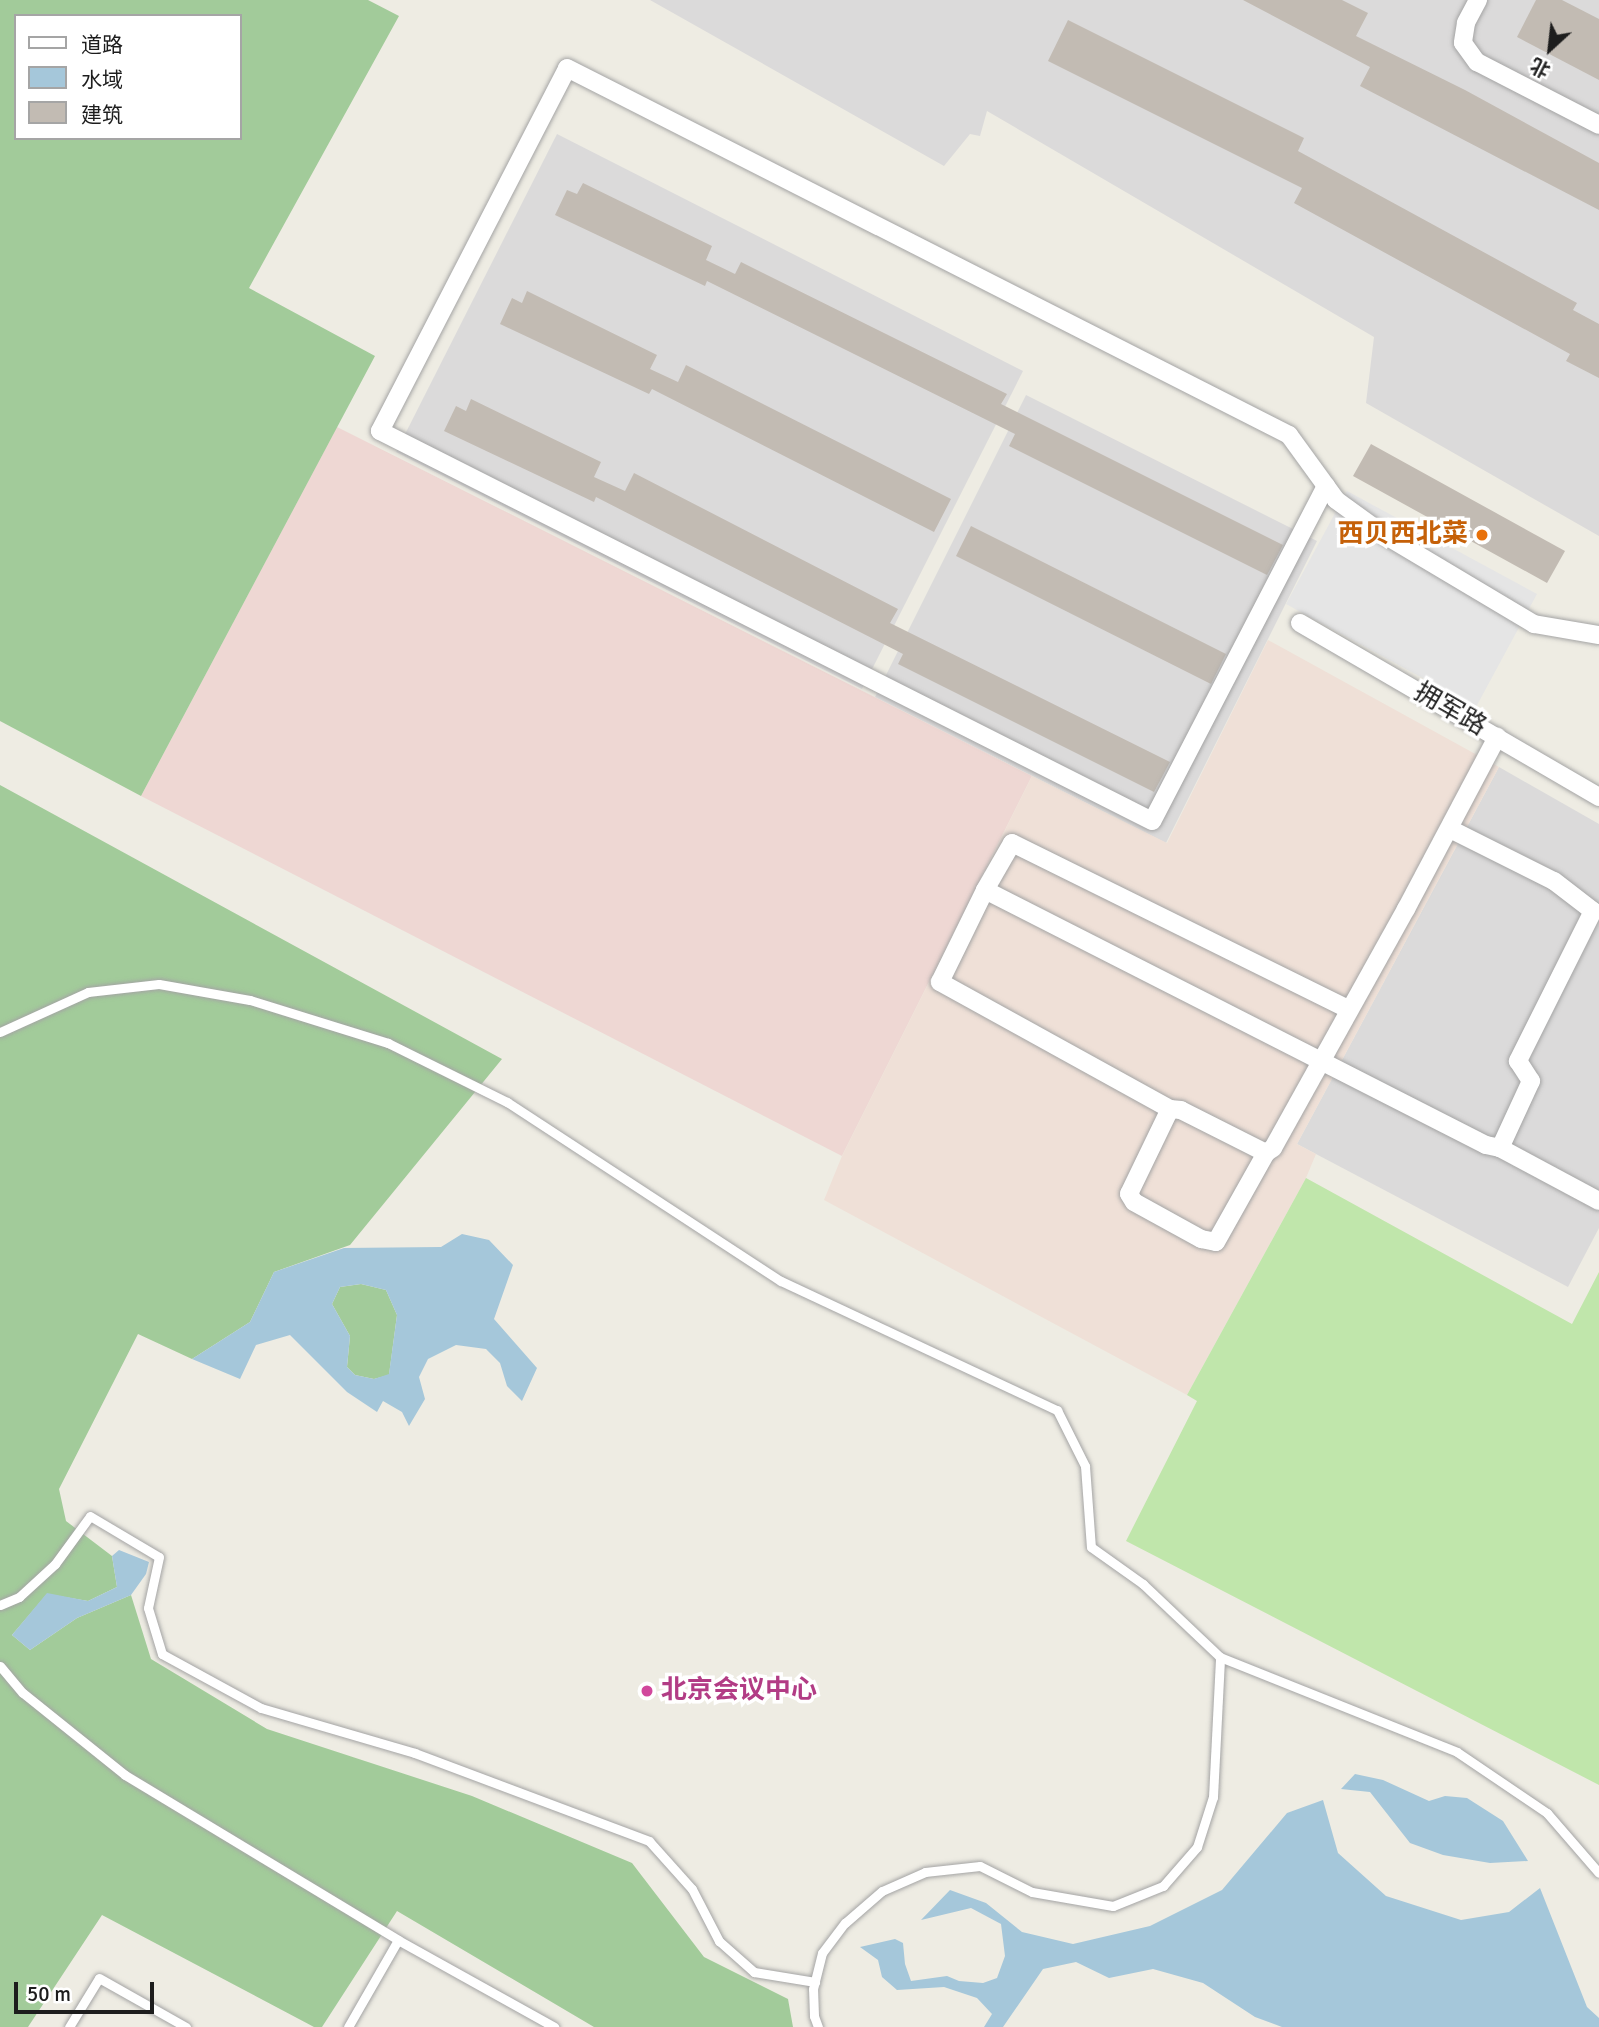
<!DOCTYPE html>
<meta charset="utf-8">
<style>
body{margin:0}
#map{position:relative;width:1599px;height:2027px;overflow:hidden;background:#eeece3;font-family:Signika,"Noto Sans SC",sans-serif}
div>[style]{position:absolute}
.residential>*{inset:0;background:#dbdada}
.commercial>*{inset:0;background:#eed7d3}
.military>*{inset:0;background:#efe0d7}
.grass>*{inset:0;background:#c0e6ab}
.forest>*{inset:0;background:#a2cb9a}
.parking>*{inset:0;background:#e5e5e5}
.water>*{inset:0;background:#a5c7da}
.building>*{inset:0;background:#c2bbb3}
.roads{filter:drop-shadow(0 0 2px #a4a4a4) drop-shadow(0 0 2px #a4a4a4)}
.service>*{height:9px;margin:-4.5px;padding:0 4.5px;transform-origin:4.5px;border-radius:4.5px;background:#fff}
.minor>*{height:18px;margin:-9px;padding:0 9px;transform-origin:9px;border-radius:9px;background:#fff}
.dots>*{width:19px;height:19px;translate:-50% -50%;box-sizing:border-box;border:4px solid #fff;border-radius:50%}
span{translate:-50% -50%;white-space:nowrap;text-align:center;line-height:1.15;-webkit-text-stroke:7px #fff;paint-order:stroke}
.food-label{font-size:26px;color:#c56008;font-weight:700}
.right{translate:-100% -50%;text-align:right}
.street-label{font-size:26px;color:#1d1d1d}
.hotel-label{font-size:26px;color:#b23c85;font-weight:700}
.left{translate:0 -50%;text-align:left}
.legend{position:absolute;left:14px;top:14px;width:228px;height:126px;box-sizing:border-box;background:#fff;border:2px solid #a5a5a5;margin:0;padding:9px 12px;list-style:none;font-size:21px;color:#1d1d1d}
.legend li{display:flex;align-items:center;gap:14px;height:35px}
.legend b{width:35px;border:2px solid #a5a5a5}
.north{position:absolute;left:1515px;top:14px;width:70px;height:70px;-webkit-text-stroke:5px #fff;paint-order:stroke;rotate:207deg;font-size:19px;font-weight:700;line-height:28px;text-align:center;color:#1d1d1d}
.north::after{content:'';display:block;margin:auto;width:24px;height:32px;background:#1d1d1d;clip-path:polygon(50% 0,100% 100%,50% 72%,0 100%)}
.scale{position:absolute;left:14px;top:1982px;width:140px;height:32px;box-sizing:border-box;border:4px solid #1d1d1d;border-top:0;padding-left:9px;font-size:21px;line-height:24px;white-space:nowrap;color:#1d1d1d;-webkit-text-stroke:5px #fff;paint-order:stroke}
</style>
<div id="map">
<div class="residential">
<div style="clip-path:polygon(650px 0,1599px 0,1599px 536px,1366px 403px,1374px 337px,987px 111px,980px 136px,970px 134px,944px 166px)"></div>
<div style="clip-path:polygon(557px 134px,1023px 371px,862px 689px,396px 452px)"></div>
<div style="clip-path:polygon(1026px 395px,1317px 541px,1166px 843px,875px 697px)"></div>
<div style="clip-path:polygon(1499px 767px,1599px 824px,1599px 1228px,1568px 1287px,1297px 1144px)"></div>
</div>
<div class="commercial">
<div style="clip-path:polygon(337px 427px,1032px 776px,842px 1156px,141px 796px)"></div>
</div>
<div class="military">
<div style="clip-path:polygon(1268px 640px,1499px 767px,1297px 1144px,1316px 1154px,1306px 1178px,1187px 1395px,824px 1200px,842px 1156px,1032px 776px,1167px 843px)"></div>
</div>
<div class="grass">
<div style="clip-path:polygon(1306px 1178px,1572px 1324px,1599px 1272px,1599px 1785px,1126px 1541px,1197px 1401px,1187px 1395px)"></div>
</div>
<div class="forest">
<div style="clip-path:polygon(evenodd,0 0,368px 0,399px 16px,249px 288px,375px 356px,141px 796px,0 721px,0 0,16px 16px,240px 16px,240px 138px,16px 138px,16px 16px)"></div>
<div style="clip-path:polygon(0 785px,502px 1059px,350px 1245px,274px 1272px,250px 1322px,192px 1359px,138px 1334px,59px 1489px,66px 1521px,112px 1556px,117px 1587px,88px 1601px,47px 1594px,12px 1635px,30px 1650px,77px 1618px,131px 1595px,151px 1659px,267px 1729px,472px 1796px,632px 1863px,704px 1957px,788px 1999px,793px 2027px,594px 2027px,397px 1911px,322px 2027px,314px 2027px,102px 1915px,28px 2027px,0 2027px)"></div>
<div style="clip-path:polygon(361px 1284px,386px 1290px,397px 1315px,389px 1375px,374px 1379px,355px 1375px,347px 1367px,350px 1336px,332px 1304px,340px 1287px)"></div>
</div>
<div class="parking">
<div style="clip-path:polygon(1347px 491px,1537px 594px,1476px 707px,1286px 604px)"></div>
</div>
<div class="water">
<div style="clip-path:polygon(evenodd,462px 1234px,489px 1240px,513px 1265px,494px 1319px,537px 1368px,522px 1401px,507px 1386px,500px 1363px,486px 1349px,456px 1345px,428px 1359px,419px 1377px,425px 1399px,409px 1426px,402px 1412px,383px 1401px,377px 1412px,347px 1392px,290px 1335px,256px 1345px,240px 1379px,192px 1359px,250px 1322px,274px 1272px,344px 1248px,441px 1247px,462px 1234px,361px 1284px,386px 1290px,397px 1315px,389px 1374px,374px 1379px,355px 1375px,347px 1367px,350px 1336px,332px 1304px,340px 1287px,361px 1284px)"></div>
<div style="clip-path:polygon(119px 1550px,149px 1562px,146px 1574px,131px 1595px,77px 1618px,30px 1650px,12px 1635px,47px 1593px,88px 1601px,117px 1587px,112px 1556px)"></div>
<div style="clip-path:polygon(1355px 1774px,1383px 1780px,1429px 1801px,1445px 1796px,1467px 1798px,1503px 1821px,1528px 1861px,1490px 1863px,1443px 1855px,1410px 1843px,1370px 1792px,1341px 1789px)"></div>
<div style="clip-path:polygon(1323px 1800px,1338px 1853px,1386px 1896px,1461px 1920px,1509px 1912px,1540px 1888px,1587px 2007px,1599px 2018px,1599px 2027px,1282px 2027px,1255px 2017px,1203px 1983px,1153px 1969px,1109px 1978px,1076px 1962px,1043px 1969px,1003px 2027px,984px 2027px,992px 2014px,977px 1998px,944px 1987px,897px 1990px,882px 1977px,878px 1960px,860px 1947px,895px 1939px,903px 1943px,905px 1964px,911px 1981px,947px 1976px,959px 1981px,983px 1983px,997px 1978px,1005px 1956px,1001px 1924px,971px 1908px,921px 1920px,950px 1890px,986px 1903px,1022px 1932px,1073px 1944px,1150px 1926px,1222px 1890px,1287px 1813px)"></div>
</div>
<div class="building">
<div style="clip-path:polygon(1243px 0,1342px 0,1368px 13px,1356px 36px,1465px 90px,1599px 163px,1599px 210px,1360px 86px,1370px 67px)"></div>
<div style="clip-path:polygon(1536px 0,1562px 0,1599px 19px,1599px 80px,1517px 37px)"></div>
<div style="clip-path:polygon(1068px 20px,1304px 138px,1298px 151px,1577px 303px,1573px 310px,1599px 324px,1599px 378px,1566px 361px,1570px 354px,1294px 203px,1302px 188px,1048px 61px)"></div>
<div style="clip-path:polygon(583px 183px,712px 246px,706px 260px,735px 274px,741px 262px,1007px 394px,1001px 404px,1283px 545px,1267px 575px,1009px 446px,1015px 434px,707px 281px,705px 286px,555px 215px,567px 190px,577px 194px)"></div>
<div style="clip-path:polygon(527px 291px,657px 355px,650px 369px,678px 382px,686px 365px,951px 499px,934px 532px,652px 389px,649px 394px,500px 324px,512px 298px,522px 303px)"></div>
<div style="clip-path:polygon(471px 399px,601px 462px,594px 477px,625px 491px,634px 473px,898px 609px,890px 623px,1170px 762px,1154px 792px,898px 664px,903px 654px,596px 497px,594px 502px,444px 431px,456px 406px,466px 411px)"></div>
<div style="clip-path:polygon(1371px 444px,1565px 551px,1547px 583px,1353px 476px)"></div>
<div style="clip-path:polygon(971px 526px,1226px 654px,1211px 684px,956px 556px)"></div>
</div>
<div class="roads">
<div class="service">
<div style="left:0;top:1032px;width:97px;rotate:-24.4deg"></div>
<div style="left:88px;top:992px;width:71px;rotate:-6.4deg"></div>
<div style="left:159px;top:984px;width:92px;rotate:10deg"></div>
<div style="left:250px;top:1000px;width:145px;rotate:17.3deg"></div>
<div style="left:388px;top:1043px;width:133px;rotate:26.4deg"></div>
<div style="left:507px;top:1102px;width:327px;rotate:33.2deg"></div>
<div style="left:781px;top:1281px;width:305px;rotate:25.1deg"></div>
<div style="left:1057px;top:1410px;width:63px;rotate:63.4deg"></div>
<div style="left:1085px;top:1466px;width:81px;rotate:85.8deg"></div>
<div style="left:1091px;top:1547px;width:64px;rotate:35.4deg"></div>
<div style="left:1143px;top:1584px;width:106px;rotate:43.5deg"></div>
<div style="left:1220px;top:1657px;width:255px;rotate:21.8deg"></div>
<div style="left:1457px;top:1752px;width:109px;rotate:34.1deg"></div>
<div style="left:1547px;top:1813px;width:79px;rotate:49.1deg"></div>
<div style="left:0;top:1605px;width:21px;rotate:-23deg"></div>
<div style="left:19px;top:1597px;width:49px;rotate:-42.5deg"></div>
<div style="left:55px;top:1564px;width:59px;rotate:-53.9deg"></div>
<div style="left:90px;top:1516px;width:80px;rotate:30.7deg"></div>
<div style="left:159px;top:1557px;width:52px;rotate:102.2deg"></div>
<div style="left:148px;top:1608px;width:48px;rotate:73.1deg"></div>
<div style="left:162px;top:1654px;width:113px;rotate:28.6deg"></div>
<div style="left:261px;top:1708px;width:160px;rotate:16.3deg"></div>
<div style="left:415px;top:1753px;width:250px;rotate:20.6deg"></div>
<div style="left:649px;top:1841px;width:64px;rotate:48.1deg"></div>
<div style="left:692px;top:1889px;width:59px;rotate:62.6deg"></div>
<div style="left:719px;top:1941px;width:47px;rotate:41.5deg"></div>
<div style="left:754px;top:1972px;width:62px;rotate:9.3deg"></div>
<div style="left:0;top:1666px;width:35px;rotate:50deg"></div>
<div style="left:23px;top:1693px;width:131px;rotate:38.8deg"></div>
<div style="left:125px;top:1775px;width:319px;rotate:31.1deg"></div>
<div style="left:398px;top:1940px;width:179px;rotate:29.1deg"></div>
<div style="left:69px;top:2027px;width:57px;rotate:-58.5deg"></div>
<div style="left:99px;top:1978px;width:100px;rotate:29.4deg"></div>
<div style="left:348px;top:2027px;width:100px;rotate:-60.1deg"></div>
<div style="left:818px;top:2027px;width:12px;rotate:-110deg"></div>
<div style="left:814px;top:2016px;width:27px;rotate:-92deg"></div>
<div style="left:813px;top:1989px;width:37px;rotate:-76deg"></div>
<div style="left:822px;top:1953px;width:38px;rotate:-53deg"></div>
<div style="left:845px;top:1923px;width:49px;rotate:-40.9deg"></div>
<div style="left:882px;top:1891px;width:47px;rotate:-23.8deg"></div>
<div style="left:925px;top:1872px;width:55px;rotate:-6.2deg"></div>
<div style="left:980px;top:1866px;width:58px;rotate:26.6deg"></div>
<div style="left:1032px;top:1892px;width:82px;rotate:9.8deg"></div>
<div style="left:1113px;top:1906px;width:54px;rotate:-21.8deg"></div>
<div style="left:1163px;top:1886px;width:52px;rotate:-48.9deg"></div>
<div style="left:1197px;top:1847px;width:52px;rotate:-72.3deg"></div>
<div style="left:1213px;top:1797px;width:140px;rotate:-87.1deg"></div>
</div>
<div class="minor">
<div style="left:1478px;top:0;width:26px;rotate:118deg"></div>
<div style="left:1466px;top:23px;width:20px;rotate:99deg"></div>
<div style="left:1463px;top:43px;width:24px;rotate:54deg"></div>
<div style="left:1477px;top:62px;width:137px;rotate:27.3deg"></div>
<div style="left:1326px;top:486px;width:377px;rotate:117.4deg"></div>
<div style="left:1152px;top:821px;width:865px;rotate:-153.2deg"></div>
<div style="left:380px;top:431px;width:408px;rotate:-62.7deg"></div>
<div style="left:567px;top:68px;width:810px;rotate:26.94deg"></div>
<div style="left:1289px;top:435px;width:63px;rotate:54deg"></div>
<div style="left:1326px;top:486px;width:17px;rotate:54deg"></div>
<div style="left:1336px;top:500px;width:58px;rotate:35.9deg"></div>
<div style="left:1383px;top:534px;width:176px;rotate:30.8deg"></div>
<div style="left:1534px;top:624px;width:66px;rotate:9.6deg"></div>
<div style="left:1300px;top:623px;width:346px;rotate:30.2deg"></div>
<div style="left:1450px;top:829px;width:116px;rotate:26.6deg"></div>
<div style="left:1554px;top:881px;width:49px;rotate:37.6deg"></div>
<div style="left:1593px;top:911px;width:168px;rotate:116.6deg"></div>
<div style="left:1518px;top:1061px;width:24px;rotate:57deg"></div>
<div style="left:1531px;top:1081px;width:74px;rotate:114.8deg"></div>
<div style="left:985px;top:890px;width:562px;rotate:26.98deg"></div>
<div style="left:1486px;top:1145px;width:14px;rotate:12deg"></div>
<div style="left:1500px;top:1148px;width:112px;rotate:28.2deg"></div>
<div style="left:1170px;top:1109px;width:94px;rotate:115.8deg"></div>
<div style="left:1129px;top:1194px;width:9px;rotate:58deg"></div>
<div style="left:1134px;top:1202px;width:77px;rotate:28.9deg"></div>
<div style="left:1201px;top:1239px;width:15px;rotate:11deg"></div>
<div style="left:1216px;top:1242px;width:102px;rotate:-60.7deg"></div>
<div style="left:1266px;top:1153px;width:9px;rotate:-36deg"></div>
<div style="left:1273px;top:1148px;width:274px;rotate:-60.9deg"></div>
<div style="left:1406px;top:909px;width:195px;rotate:-62.1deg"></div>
<div style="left:1266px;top:1153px;width:95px;rotate:-153.2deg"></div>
<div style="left:1181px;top:1110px;width:11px;rotate:-175deg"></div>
<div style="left:1170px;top:1109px;width:263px;rotate:-151.1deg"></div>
<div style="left:940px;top:982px;width:102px;rotate:-63.9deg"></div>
<div style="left:985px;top:890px;width:54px;rotate:-60.1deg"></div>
<div style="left:1012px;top:843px;width:375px;rotate:26.3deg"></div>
</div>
</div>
<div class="dots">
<div style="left:1482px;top:535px;background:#e8710a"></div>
<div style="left:647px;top:1691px;background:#d1479c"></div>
</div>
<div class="food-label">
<span class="right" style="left:1468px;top:535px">西贝西北菜</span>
</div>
<div class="street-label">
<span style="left:1450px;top:710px;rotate:30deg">拥军路</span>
</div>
<div class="hotel-label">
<span class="left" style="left:661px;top:1691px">北京会议中心</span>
</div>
<ul class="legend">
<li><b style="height:9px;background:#fff"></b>道路</li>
<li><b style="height:19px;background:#a5c7da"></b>水域</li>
<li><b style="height:19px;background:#c2bbb3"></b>建筑</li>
</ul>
<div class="north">北</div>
<div class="scale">50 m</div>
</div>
